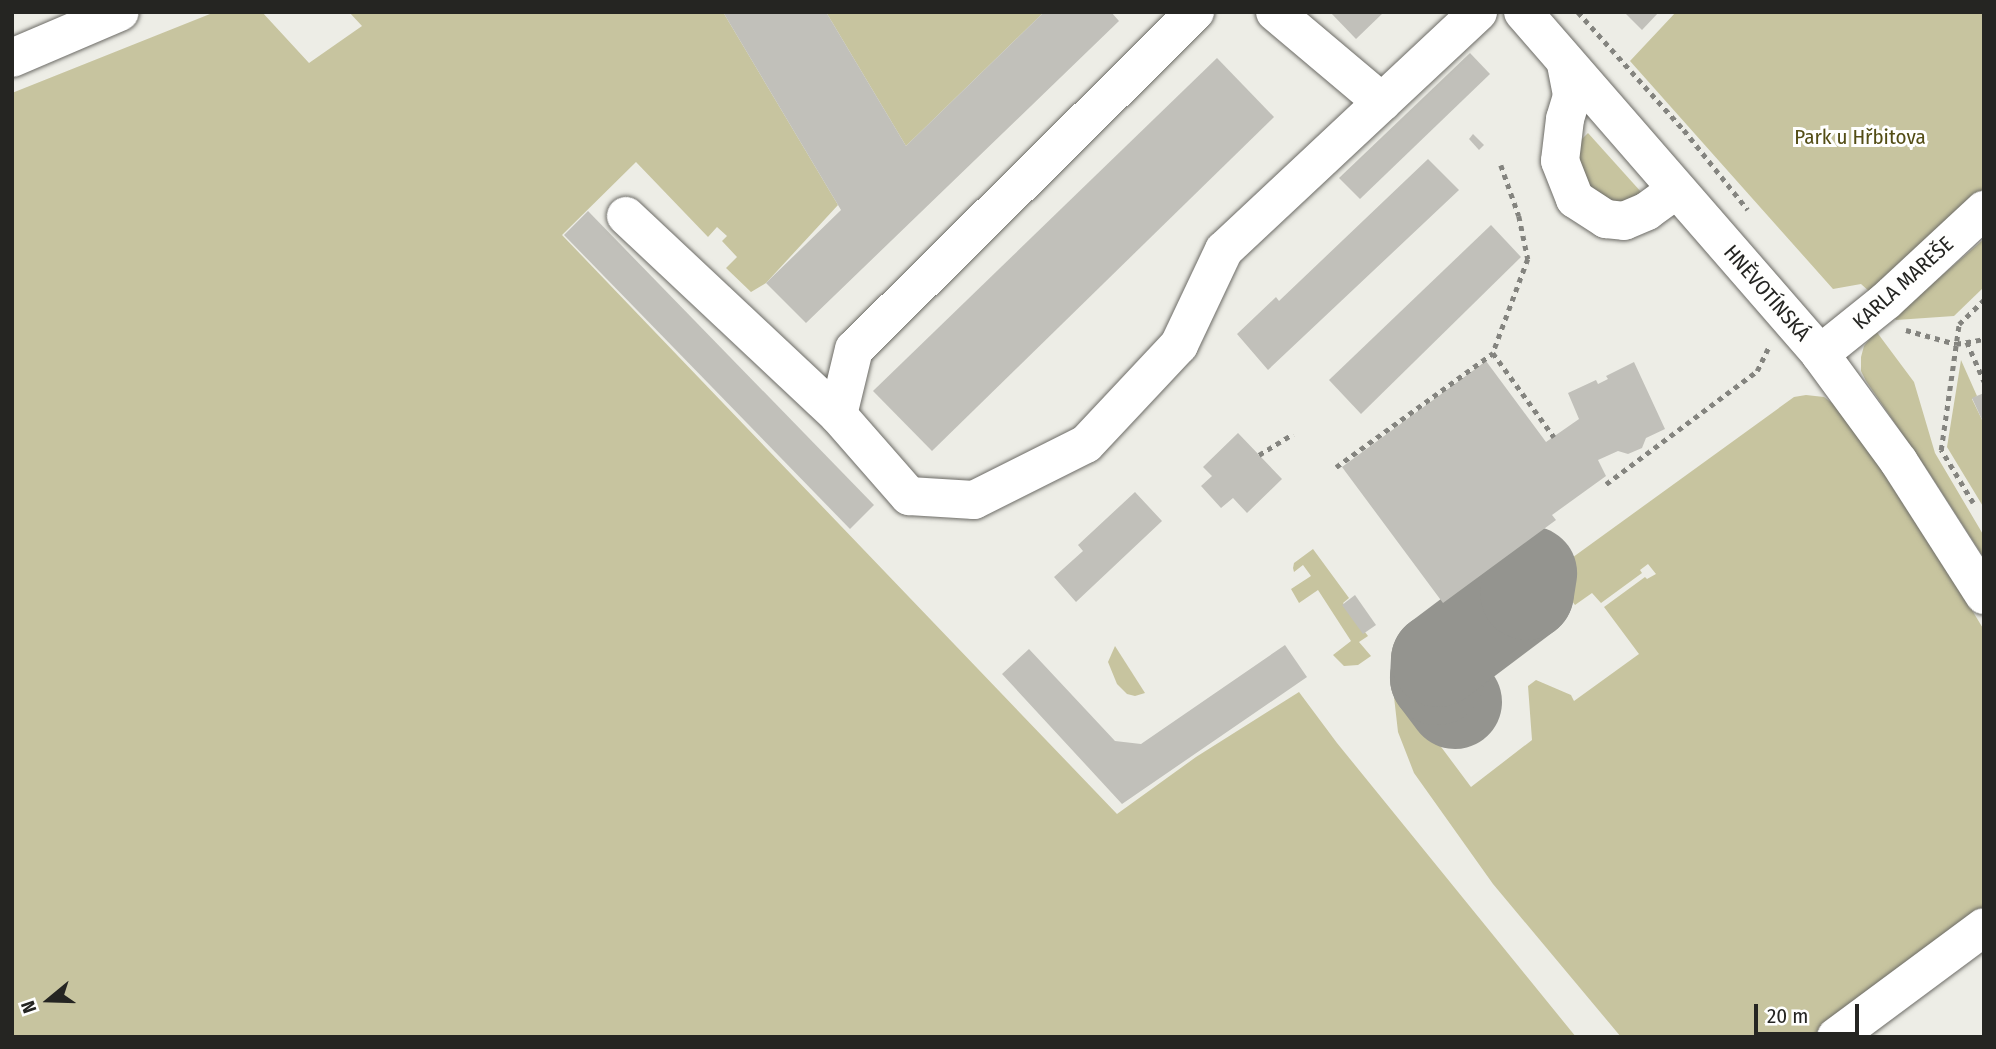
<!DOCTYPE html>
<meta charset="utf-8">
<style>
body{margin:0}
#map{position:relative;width:1996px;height:1049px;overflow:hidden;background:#edede6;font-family:"Fira Sans Condensed",sans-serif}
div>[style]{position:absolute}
.green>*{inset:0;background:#c7c49f}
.taxiway>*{height:94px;margin:-47px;padding:0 47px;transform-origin:47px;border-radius:47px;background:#94948f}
.building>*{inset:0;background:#c1c0ba}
.path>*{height:4.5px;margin-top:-2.25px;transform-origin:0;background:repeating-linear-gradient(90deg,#84847f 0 5px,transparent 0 10px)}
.roads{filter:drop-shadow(0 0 2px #6c6b66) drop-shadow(0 0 2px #6c6b66)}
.minor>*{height:38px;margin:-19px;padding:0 19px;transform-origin:19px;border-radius:19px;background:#fff}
span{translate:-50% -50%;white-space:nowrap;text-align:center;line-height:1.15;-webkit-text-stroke:6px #fffffe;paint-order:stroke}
.park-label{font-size:21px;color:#534d15}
.street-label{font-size:21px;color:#252522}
.frame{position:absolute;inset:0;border:14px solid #252522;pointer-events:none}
.north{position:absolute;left:14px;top:965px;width:70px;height:70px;-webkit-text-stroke:5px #fffffe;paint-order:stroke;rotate:251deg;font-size:19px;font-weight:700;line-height:28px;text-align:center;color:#252522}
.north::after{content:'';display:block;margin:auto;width:24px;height:32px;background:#252522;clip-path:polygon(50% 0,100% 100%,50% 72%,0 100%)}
.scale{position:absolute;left:1754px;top:1004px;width:105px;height:32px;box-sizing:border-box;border:4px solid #252522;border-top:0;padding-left:9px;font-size:21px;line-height:24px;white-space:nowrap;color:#252522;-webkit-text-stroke:5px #fffffe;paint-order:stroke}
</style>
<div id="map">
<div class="green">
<div style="clip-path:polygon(215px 12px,262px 12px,309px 63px,362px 26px,349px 12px,723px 12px,838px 205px,766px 283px,751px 292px,726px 268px,737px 257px,722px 241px,727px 236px,717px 227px,708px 237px,636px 162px,562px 235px,1117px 814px,1196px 757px,1299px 692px,1337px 743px,1576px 1037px,12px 1037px,12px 93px)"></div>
<div style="clip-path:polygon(826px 12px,1044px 12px,906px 146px)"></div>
<div style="clip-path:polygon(1676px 12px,1984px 12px,1984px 194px,1871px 293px,1861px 284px,1833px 289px,1630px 61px)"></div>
<div style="clip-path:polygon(1588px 133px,1642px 193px,1627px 203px,1595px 198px,1576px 172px,1580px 141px)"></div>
<div style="clip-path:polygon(1984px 239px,1984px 287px,1954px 316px,1896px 320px,1894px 317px)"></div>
<div style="clip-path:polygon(1876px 331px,1914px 382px,1935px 453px,1984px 536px,1984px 558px,1930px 474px,1866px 381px,1861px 371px,1861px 357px,1864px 346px)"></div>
<div style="clip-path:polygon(1961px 360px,1977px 396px,1972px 399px,1984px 424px,1984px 508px,1947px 447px)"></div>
<div style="clip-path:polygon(1806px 395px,1824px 397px,1840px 409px,1926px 534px,1984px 630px,1984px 913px,1812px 1037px,1621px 1037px,1493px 884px,1414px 773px,1398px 732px,1393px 688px,1413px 671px,1442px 710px,1424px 724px,1471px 787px,1532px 740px,1528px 686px,1536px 680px,1571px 695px,1574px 701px,1639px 654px,1604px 607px,1645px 577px,1647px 579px,1656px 574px,1648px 564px,1640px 570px,1642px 573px,1601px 603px,1592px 593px,1575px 605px,1562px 588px,1558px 568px,1794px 397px)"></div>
<div style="clip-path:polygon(1313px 549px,1349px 598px,1343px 603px,1368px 636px,1359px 642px,1371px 656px,1358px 665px,1344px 666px,1333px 655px,1351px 641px,1318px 590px,1299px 603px,1291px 589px,1311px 576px,1303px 565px,1294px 572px,1293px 568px,1294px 563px)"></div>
<div style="clip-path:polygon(1528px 612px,1541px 614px,1549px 624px,1522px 645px,1516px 640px,1505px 646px,1513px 657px,1468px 692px,1457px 676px,1458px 663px)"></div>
<div style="clip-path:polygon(1115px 646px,1145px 693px,1135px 696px,1127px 694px,1117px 684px,1108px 662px)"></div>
</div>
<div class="taxiway">
<div style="left:1455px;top:702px;width:30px;rotate:-127deg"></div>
<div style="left:1437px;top:678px;width:18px;rotate:-87deg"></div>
<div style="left:1438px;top:660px;width:111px;rotate:-37deg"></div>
<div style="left:1527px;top:593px;width:20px;rotate:-81deg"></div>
</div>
<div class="building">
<div style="clip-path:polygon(723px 12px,826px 12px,906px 146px,1044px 12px,1111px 12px,1119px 21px,806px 323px,766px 283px,841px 210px)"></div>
<div style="clip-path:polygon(1330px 12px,1384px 12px,1356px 39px)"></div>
<div style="clip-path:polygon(1624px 12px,1659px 12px,1642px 30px)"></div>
<div style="clip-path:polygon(1470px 53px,1490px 74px,1360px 199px,1339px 178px)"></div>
<div style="clip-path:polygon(1217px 58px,1274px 117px,932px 451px,873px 391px)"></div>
<div style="clip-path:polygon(1473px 134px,1484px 145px,1479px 150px,1469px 139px)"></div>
<div style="clip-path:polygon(1428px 159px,1459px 190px,1268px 370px,1237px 334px,1276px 297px,1279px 301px)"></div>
<div style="clip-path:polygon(588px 211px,874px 505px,850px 529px,564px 235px)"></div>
<div style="clip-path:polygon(1491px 225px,1521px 257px,1361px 414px,1329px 380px)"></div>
<div style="clip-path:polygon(1486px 361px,1546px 442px,1579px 419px,1568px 393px,1596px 380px,1598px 384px,1608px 379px,1606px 376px,1634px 362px,1665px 429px,1646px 438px,1642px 448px,1628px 454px,1618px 451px,1598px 460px,1606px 476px,1552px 515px,1556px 520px,1443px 603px,1342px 467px)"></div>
<div style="clip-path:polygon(1984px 393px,1984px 424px,1972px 398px)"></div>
<div style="clip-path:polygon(1238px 433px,1282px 479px,1247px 513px,1233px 498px,1221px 508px,1201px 486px,1212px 476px,1203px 467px)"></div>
<div style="clip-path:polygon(1135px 492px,1162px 521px,1076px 602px,1054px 577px,1083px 551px,1078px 545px)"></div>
<div style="clip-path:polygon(1355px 595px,1376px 625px,1363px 634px,1342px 605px)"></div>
<div style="clip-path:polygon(1285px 645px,1307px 677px,1122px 804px,1002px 674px,1029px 649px,1115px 741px,1141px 744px)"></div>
</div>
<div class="path">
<div style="left:1578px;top:12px;width:159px;rotate:48.1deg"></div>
<div style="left:1684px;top:130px;width:102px;rotate:51.3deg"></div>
<div style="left:1501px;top:165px;width:54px;rotate:70.6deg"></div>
<div style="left:1519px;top:216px;width:44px;rotate:78.2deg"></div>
<div style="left:1528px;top:259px;width:100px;rotate:110.4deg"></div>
<div style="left:1493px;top:353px;width:104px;rotate:54deg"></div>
<div style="left:1906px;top:330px;width:52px;rotate:15.6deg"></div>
<div style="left:1956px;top:344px;width:28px;rotate:-10deg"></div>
<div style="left:1967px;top:342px;width:43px;rotate:66.4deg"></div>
<div style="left:1259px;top:455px;width:40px;rotate:-32deg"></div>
<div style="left:1336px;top:467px;width:194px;rotate:-36deg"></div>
<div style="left:1606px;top:484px;width:189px;rotate:-36.8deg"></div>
<div style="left:1757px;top:371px;width:25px;rotate:-64deg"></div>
<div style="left:1973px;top:503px;width:62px;rotate:-121.1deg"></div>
<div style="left:1941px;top:450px;width:127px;rotate:-81.9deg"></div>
<div style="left:1959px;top:324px;width:35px;rotate:-44deg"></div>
</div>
<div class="roads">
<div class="minor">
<div style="left:1195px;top:12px;width:479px;rotate:135.3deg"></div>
<div style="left:854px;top:349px;width:68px;rotate:103.6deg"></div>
<div style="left:838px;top:415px;width:108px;rotate:48.8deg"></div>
<div style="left:909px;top:496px;width:65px;rotate:3.5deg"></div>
<div style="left:974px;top:500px;width:125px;rotate:-26.6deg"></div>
<div style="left:1086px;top:444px;width:136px;rotate:-46.8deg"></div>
<div style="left:1179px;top:345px;width:105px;rotate:-64.7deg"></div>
<div style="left:1224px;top:250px;width:348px;rotate:-43.1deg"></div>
<div style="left:1275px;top:12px;width:140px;rotate:40.1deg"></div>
<div style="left:1523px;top:12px;width:453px;rotate:49deg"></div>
<div style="left:1820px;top:354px;width:134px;rotate:53.8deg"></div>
<div style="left:1899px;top:462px;width:158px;rotate:57.4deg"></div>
<div style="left:12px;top:58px;width:117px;rotate:-23.1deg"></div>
<div style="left:1566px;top:64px;width:33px;rotate:79deg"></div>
<div style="left:1572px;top:96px;width:24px;rotate:107deg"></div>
<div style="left:1565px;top:119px;width:42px;rotate:96.8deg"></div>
<div style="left:1560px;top:161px;width:41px;rotate:68.5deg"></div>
<div style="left:1575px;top:199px;width:37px;rotate:33deg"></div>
<div style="left:1606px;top:219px;width:18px;rotate:6deg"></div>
<div style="left:1624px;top:221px;width:25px;rotate:-23deg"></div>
<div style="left:1647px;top:211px;width:36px;rotate:-36deg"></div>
<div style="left:626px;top:216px;width:291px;rotate:43.2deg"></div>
<div style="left:1820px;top:354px;width:85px;rotate:-38.8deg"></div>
<div style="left:1886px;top:301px;width:134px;rotate:-42.9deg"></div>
<div style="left:1836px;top:1037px;width:184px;rotate:-36.6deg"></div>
</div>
</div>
<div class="park-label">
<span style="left:1860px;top:137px">Park u Hřbitova</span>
</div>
<div class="street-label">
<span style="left:1903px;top:283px;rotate:-42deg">KARLA MAREŠE</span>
<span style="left:1767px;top:293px;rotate:49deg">HNĚVOTÍNSKÁ</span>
</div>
<div class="frame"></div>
<div class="north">N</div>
<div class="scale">20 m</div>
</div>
